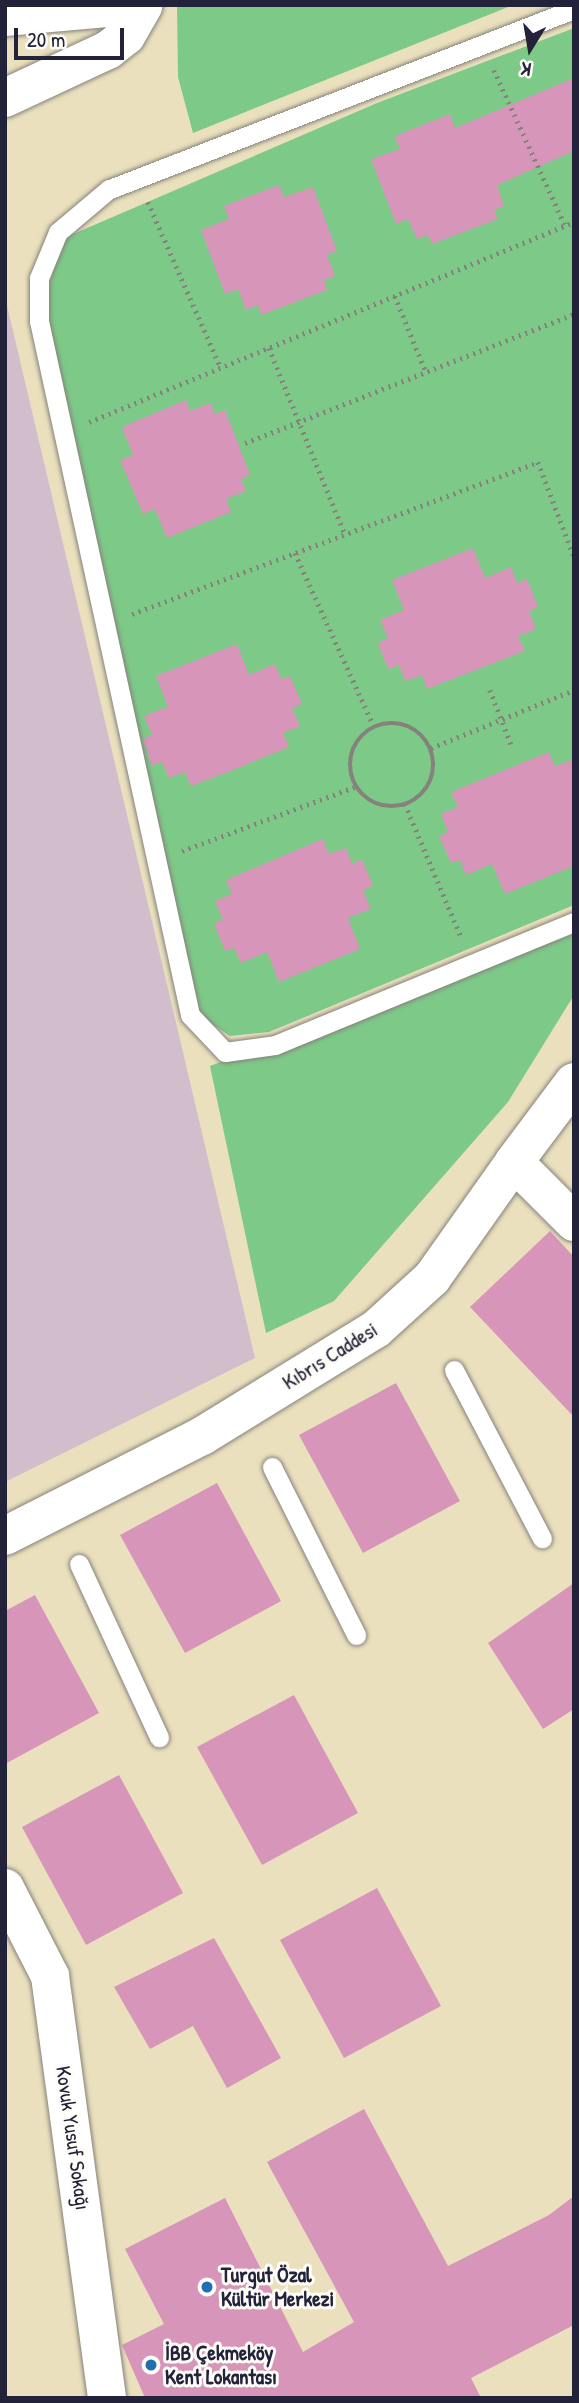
<!DOCTYPE html>
<meta charset="utf-8">
<style>
body{margin:0}
#map{position:relative;width:579px;height:2403px;overflow:hidden;background:#eae0bd;font-family:"Patrick Hand",sans-serif}
div>[style]{position:absolute}
.industrial>*{inset:0;background:#d1bdcc}
.green>*{inset:0;background:#7dc988}
.building>*{inset:0;background:#d695b9}
.path>*{height:4.5px;margin-top:-2.25px;transform-origin:0;background:repeating-linear-gradient(90deg,#86817c 0 2px,transparent 0 7px)}
.path>.ring{margin:-2.25px;padding:0;box-sizing:content-box;background:none;border:4.5px solid #86817c;border-radius:50%}
.roads{filter:drop-shadow(0 0 2px #86817c) drop-shadow(0 0 2px #86817c)}
.service>*{height:19px;margin:-9.5px;padding:0 9.5px;transform-origin:9.5px;border-radius:9.5px;background:#fff}
.minor>*{height:38px;margin:-19px;padding:0 19px;transform-origin:19px;border-radius:19px;background:#fff}
.tertiary>*{height:38px;margin:-19px;padding:0 19px;transform-origin:19px;border-radius:19px;background:#fff}
.dots>*{width:19px;height:19px;translate:-50% -50%;box-sizing:border-box;border:4px solid #fdfcf7;border-radius:50%}
span{translate:-50% -50%;white-space:nowrap;text-align:center;line-height:1.15;-webkit-text-stroke:6px #fdfcf7;paint-order:stroke}
.street-label{font-size:21px;color:#22223b}
.poi-label{font-size:21px;color:#22223b;font-weight:700}
.left{translate:0 -50%;text-align:left}
.frame{position:absolute;inset:0;border:7px solid #22223b;pointer-events:none}
.north{position:absolute;left:495px;top:14px;width:70px;height:70px;-webkit-text-stroke:5px #fdfcf7;paint-order:stroke;rotate:191deg;font-size:19px;font-weight:700;line-height:28px;text-align:center;color:#22223b}
.north::after{content:'';display:block;margin:auto;width:24px;height:32px;background:#22223b;clip-path:polygon(50% 0,100% 100%,50% 72%,0 100%)}
.scale{position:absolute;left:14px;top:28px;width:110px;height:32px;box-sizing:border-box;border:4px solid #22223b;border-top:0;padding-left:9px;font-size:21px;line-height:24px;white-space:nowrap;color:#22223b;-webkit-text-stroke:5px #fdfcf7;paint-order:stroke}
</style>
<div id="map">
<div class="industrial">
<div style="clip-path:polygon(5px 297px,255px 1358px,5px 1482px)"></div>
</div>
<div class="green">
<div style="clip-path:polygon(177px 5px,513px 5px,193px 133px,178px 77px)"></div>
<div style="clip-path:polygon(574px 28px,574px 905px,269px 1032px,230px 1036px,197px 1014px,48px 333px,48px 286px,64px 238px,377px 103px)"></div>
<div style="clip-path:polygon(574px 934px,574px 995px,508px 1102px,334px 1301px,266px 1333px,210px 1066px)"></div>
</div>
<div class="building">
<div style="clip-path:polygon(574px 78px,574px 151px,497px 185px,504px 206px,494px 210px,498px 219px,432px 244px,428px 235px,417px 239px,408px 219px,396px 224px,371px 159px,400px 149px,395px 136px,450px 114px,455px 128px)"></div>
<div style="clip-path:polygon(279px 185px,284px 197px,313px 187px,337px 251px,327px 255px,335px 276px,324px 280px,327px 290px,261px 315px,258px 305px,246px 310px,238px 289px,225px 294px,201px 230px,229px 219px,224px 206px)"></div>
<div style="clip-path:polygon(186px 400px,190px 411px,210px 403px,215px 414px,225px 410px,250px 475px,241px 479px,246px 491px,226px 499px,231px 512px,167px 538px,155px 509px,143px 514px,120px 460px,133px 455px,122px 427px)"></div>
<div style="clip-path:polygon(473px 548px,485px 578px,511px 567px,517px 583px,527px 579px,538px 607px,529px 611px,536px 629px,518px 636px,525px 651px,427px 689px,422px 675px,405px 681px,399px 665px,388px 669px,378px 643px,388px 638px,380px 620px,404px 610px,392px 580px)"></div>
<div style="clip-path:polygon(237px 644px,249px 675px,275px 664px,281px 679px,290px 676px,302px 704px,292px 708px,300px 726px,283px 733px,289px 747px,228px 772px,191px 786px,185px 772px,169px 778px,162px 762px,152px 766px,143px 739px,152px 735px,144px 716px,168px 707px,156px 676px)"></div>
<div style="clip-path:polygon(549px 752px,555px 766px,574px 759px,574px 866px,505px 894px,492px 864px,466px 875px,460px 860px,451px 863px,439px 836px,448px 832px,441px 814px,458px 807px,451px 792px)"></div>
<div style="clip-path:polygon(323px 839px,329px 854px,346px 848px,352px 864px,362px 859px,373px 886px,363px 890px,371px 909px,348px 918px,360px 949px,279px 982px,267px 952px,241px 963px,234px 948px,225px 951px,214px 923px,223px 920px,215px 901px,232px 894px,226px 880px)"></div>
<div style="clip-path:polygon(550px 1231px,574px 1257px,574px 1417px,470px 1307px)"></div>
<div style="clip-path:polygon(396px 1383px,460px 1501px,363px 1553px,299px 1435px)"></div>
<div style="clip-path:polygon(217px 1483px,281px 1601px,185px 1653px,120px 1535px)"></div>
<div style="clip-path:polygon(574px 1583px,574px 1709px,543px 1729px,488px 1643px)"></div>
<div style="clip-path:polygon(35px 1595px,99px 1713px,5px 1764px,5px 1611px)"></div>
<div style="clip-path:polygon(294px 1695px,358px 1813px,262px 1865px,197px 1747px)"></div>
<div style="clip-path:polygon(119px 1775px,183px 1893px,86px 1945px,22px 1827px)"></div>
<div style="clip-path:polygon(377px 1888px,441px 2006px,344px 2058px,280px 1940px)"></div>
<div style="clip-path:polygon(214px 1938px,281px 2058px,227px 2088px,193px 2026px,150px 2049px,114px 1987px)"></div>
<div style="clip-path:polygon(364px 2109px,448px 2266px,549px 2215px,574px 2196px,574px 2325px,471px 2378px,481px 2398px,145px 2398px,122px 2345px,164px 2324px,125px 2249px,225px 2198px,303px 2352px,354px 2322px,267px 2162px)"></div>
</div>
<div class="path">
<div style="left:494px;top:70px;width:170px;rotate:65.4deg"></div>
<div style="left:148px;top:202px;width:181px;rotate:66.3deg"></div>
<div style="left:395px;top:296px;width:82px;rotate:67.8deg"></div>
<div style="left:269px;top:348px;width:201px;rotate:67.8deg"></div>
<div style="left:89px;top:422px;width:525px;rotate:-22.41deg"></div>
<div style="left:245px;top:443px;width:353px;rotate:-21.4deg"></div>
<div style="left:295px;top:553px;width:190px;rotate:65.5deg"></div>
<div style="left:132px;top:614px;width:434px;rotate:-20.5deg"></div>
<div style="left:538px;top:462px;width:102px;rotate:69.2deg"></div>
<div style="left:490px;top:690px;width:58px;rotate:68.7deg"></div>
<div class="ring" style="left:350px;top:723px;width:79.5px;height:79.5px"></div>
<div style="left:431px;top:748px;width:154px;rotate:-22.1deg"></div>
<div style="left:405px;top:804px;width:147px;rotate:67.1deg"></div>
<div style="left:182px;top:851px;width:184px;rotate:-20.3deg"></div>
</div>
<div class="roads">
<div class="service">
<div style="left:574px;top:9px;width:499px;rotate:158.8deg"></div>
<div style="left:109px;top:189px;width:67px;rotate:139.9deg"></div>
<div style="left:58px;top:232px;width:50px;rotate:112.4deg"></div>
<div style="left:39px;top:278px;width:43px;rotate:90deg"></div>
<div style="left:39px;top:321px;width:710px;rotate:77.72deg"></div>
<div style="left:190px;top:1015px;width:51px;rotate:46.6deg"></div>
<div style="left:225px;top:1052px;width:50px;rotate:-8deg"></div>
<div style="left:275px;top:1045px;width:323px;rotate:-22.4deg"></div>
<div style="left:454px;top:1370px;width:190px;rotate:62.4deg"></div>
<div style="left:272px;top:1467px;width:188px;rotate:63.4deg"></div>
<div style="left:79px;top:1564px;width:191px;rotate:65.2deg"></div>
</div>
<div class="minor">
<div style="left:5px;top:17px;width:139px;rotate:-5deg"></div>
<div style="left:5px;top:98px;width:114px;rotate:-25deg"></div>
<div style="left:108px;top:50px;width:23px;rotate:-38deg"></div>
<div style="left:126px;top:36px;width:34px;rotate:-60deg"></div>
<div style="left:5px;top:1536px;width:221px;rotate:-26.9deg"></div>
<div style="left:202px;top:1436px;width:204px;rotate:-31.6deg"></div>
<div style="left:376px;top:1329px;width:76px;rotate:-42.3deg"></div>
<div style="left:432px;top:1278px;width:142px;rotate:-54.7deg"></div>
<div style="left:514px;top:1162px;width:85px;rotate:45deg"></div>
<div style="left:5px;top:1888px;width:99px;rotate:62.9deg"></div>
<div style="left:50px;top:1976px;width:426px;rotate:82.3deg"></div>
</div>
<div class="tertiary">
<div style="left:514px;top:1162px;width:100px;rotate:-53.1deg"></div>
</div>
</div>
<div class="dots">
<div style="left:207px;top:2287px;background:#1f6fb2"></div>
<div style="left:151px;top:2365px;background:#1f6fb2"></div>
</div>
<div class="street-label">
<span style="left:330px;top:1356px;rotate:-32deg">Kıbrıs Caddesi</span>
<span style="left:73px;top:2138px;rotate:82deg">Kovuk Yusuf Sokağı</span>
</div>
<div class="poi-label">
<span class="left" style="left:221px;top:2287px">Turgut Özal<br>Kültür Merkezi</span>
<span class="left" style="left:165px;top:2365px">İBB Çekmeköy<br>Kent Lokantası</span>
</div>
<div class="frame"></div>
<div class="north">K</div>
<div class="scale">20 m</div>
</div>
